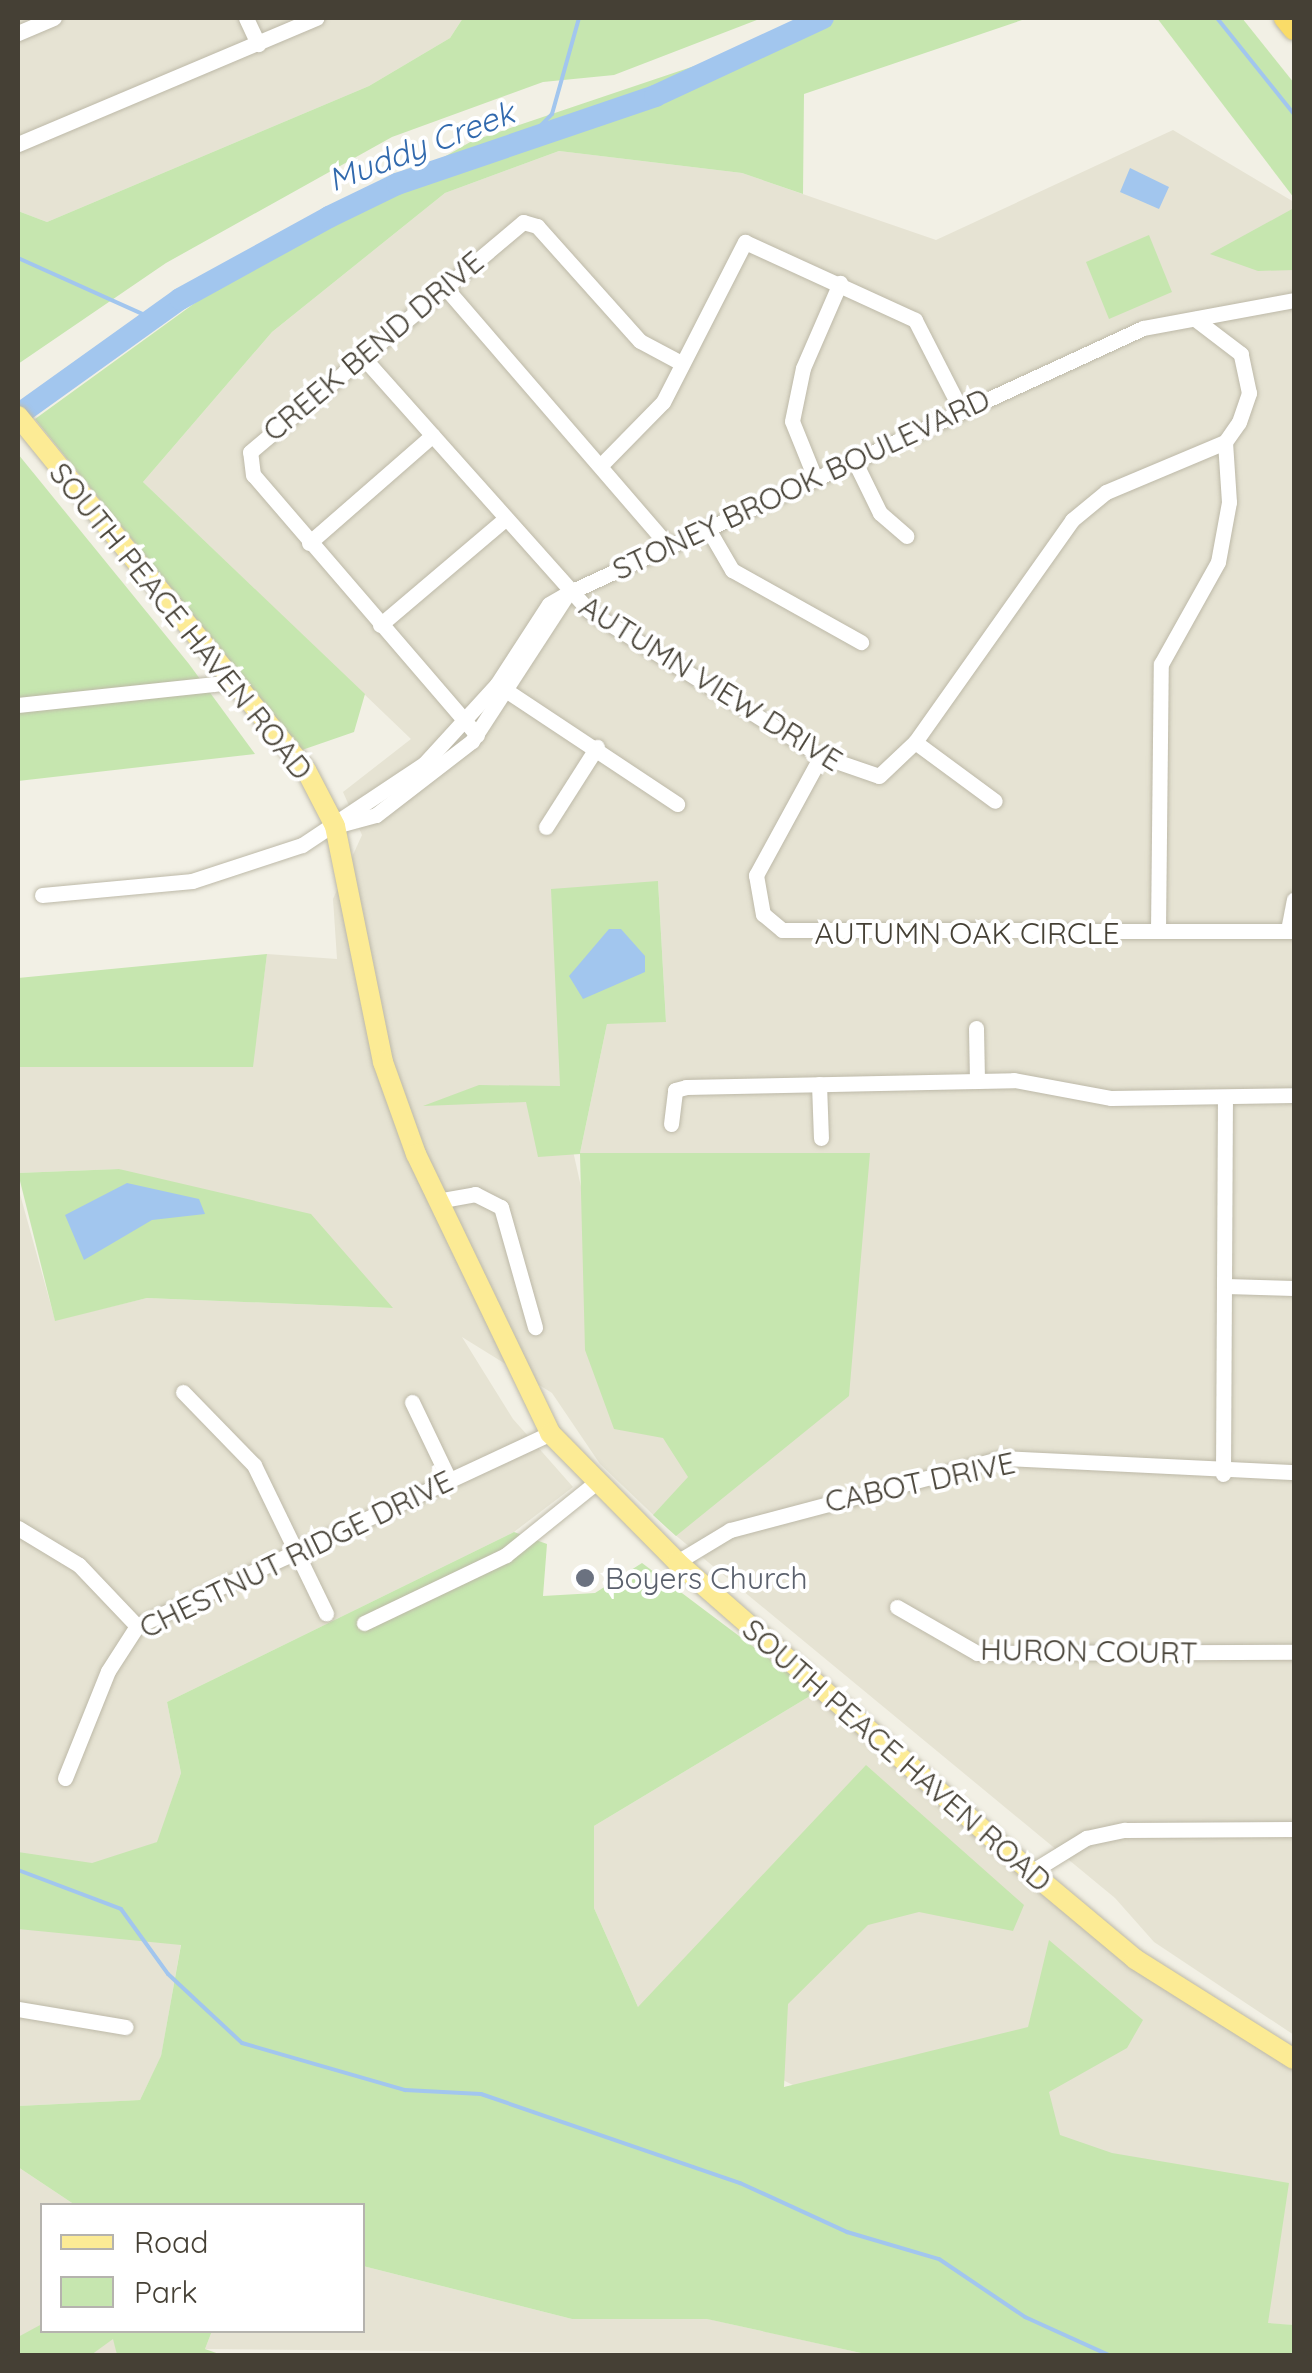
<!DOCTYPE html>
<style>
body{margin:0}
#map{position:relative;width:1312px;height:2373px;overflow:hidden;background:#f2f0e5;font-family:Quicksand,sans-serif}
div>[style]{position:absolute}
.residential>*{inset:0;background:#e6e3d3}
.green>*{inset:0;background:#c6e6af}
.water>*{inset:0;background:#a2c6ee}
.stream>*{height:4px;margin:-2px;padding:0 2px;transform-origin:2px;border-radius:2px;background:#a2c6ee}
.river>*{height:22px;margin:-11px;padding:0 11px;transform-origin:11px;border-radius:11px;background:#a2c6ee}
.roads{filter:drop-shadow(0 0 2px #bdb9a8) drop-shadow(0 0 2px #bdb9a8)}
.minor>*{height:15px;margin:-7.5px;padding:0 7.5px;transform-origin:7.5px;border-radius:7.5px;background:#fff}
.major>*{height:20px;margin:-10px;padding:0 10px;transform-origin:10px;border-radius:10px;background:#fceb95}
.highway>*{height:22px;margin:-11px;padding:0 11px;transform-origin:11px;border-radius:11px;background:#fadc68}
.dots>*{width:28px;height:28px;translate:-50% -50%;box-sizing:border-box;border:5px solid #fff;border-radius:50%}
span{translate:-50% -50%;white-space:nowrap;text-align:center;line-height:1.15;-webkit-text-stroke:8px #fff;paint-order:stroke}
.street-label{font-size:30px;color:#454035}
.worship-label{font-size:30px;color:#5b616d}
.left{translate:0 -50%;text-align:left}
.water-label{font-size:32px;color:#3169ad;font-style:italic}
.frame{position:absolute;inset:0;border:20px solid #454035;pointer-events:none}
.legend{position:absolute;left:40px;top:2203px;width:325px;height:130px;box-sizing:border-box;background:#fff;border:2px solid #b5b3ae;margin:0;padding:12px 18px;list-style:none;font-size:30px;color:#454035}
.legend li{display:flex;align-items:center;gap:20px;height:50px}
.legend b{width:50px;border:2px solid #b5b3ae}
</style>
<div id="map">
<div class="residential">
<div style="clip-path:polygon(18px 18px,463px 18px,450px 38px,369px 86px,47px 222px,18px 211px)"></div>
<div style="clip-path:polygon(evenodd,1173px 130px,1294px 202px,1294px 2035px,1154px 1942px,1115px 1898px,668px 1529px,600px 1464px,552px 1393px,462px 1337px,513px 1419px,573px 1487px,514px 1532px,167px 1702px,181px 1773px,158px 1842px,18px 1890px,18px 1187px,55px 1320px,147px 1298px,392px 1308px,119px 1169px,18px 1173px,18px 1067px,252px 1067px,267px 954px,337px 959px,333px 899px,362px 835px,343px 792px,411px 739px,143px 482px,272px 332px,445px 193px,559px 151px,742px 173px,936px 240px,1173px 130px,658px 881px,666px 1021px,607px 1024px,580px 1153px,596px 1254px,561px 1097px,658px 881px)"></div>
<div style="clip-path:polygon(815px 1693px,1190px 2003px,1294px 2060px,1294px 2325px,1268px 2324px,638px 2007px,594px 1908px,594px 1826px)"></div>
<div style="clip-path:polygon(18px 1916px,181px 1944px,161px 2057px,140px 2100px,18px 2106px)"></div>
<div style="clip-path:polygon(18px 2167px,75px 2205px,42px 2206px,42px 2330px,114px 2339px,117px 2355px,18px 2355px)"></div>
<div style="clip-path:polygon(363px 2266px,572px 2319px,708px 2319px,870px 2355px,205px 2349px,212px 2331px,362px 2330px)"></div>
</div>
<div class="green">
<div style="clip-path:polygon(463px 18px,762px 18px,614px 75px,543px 82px,392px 137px,166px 263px,18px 364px,18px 211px,47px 222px,369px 86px,450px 38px)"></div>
<div style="clip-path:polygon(837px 18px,1028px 18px,804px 94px,803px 194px,742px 173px,559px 151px,445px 193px,272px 332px,143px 482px,365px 694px,354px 732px,302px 750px,35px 419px,217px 287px,472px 141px)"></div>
<div style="clip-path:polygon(1157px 18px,1242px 18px,1294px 83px,1294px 198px)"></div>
<div style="clip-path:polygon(1294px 208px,1294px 270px,1258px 271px,1210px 254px)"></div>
<div style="clip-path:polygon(1149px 235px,1172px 292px,1109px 319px,1086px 262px)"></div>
<div style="clip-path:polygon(18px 454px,189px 664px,255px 754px,18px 781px)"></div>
<div style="clip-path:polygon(658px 881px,666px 1022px,607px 1024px,580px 1153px,870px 1153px,849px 1396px,676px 1536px,653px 1515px,688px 1477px,663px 1438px,614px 1429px,585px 1350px,580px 1154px,538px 1157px,526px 1102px,423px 1106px,479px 1085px,560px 1086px,551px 889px)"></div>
<div style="clip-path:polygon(267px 954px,253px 1067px,18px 1067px,18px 978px)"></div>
<div style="clip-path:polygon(119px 1169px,311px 1214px,393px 1308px,147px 1298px,55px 1321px,18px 1173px)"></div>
<div style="clip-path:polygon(514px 1532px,547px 1544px,543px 1596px,595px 1593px,642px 1563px,815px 1693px,594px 1826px,594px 1908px,638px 2007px,866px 1765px,1024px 1905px,1013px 1931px,919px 1912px,868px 1925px,788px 2004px,784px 2087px,1028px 2027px,1049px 1940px,1143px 2020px,1127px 2048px,1049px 2092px,1060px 2135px,1112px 2153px,1289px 2183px,1268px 2323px,1294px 2325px,1294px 2355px,870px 2355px,707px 2319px,572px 2319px,363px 2266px,362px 2206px,75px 2205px,18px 2167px,18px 2106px,140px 2100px,161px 2056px,181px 1945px,18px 1929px,18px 1852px,92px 1863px,157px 1842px,181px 1773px,167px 1702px)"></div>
<div style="clip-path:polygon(42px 2324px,212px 2331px,205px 2349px,222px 2355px,117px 2355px,113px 2339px,91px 2355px,18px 2355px,18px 2337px)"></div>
</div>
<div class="water">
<div style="clip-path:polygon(1130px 168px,1169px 187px,1159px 209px,1120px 192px)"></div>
<div style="clip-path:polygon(609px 929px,621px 929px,645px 956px,645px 972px,583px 999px,569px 976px)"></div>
<div style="clip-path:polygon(127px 1183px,199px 1199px,205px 1214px,152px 1220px,84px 1260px,65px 1215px)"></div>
</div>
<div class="stream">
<div style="left:1217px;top:18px;width:123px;rotate:51.3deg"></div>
<div style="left:525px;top:142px;width:39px;rotate:-46deg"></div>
<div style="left:552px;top:114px;width:100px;rotate:-74.3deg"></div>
<div style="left:18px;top:258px;width:149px;rotate:24.2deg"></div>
<div style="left:18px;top:1870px;width:110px;rotate:20.7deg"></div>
<div style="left:121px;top:1909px;width:80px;rotate:54.1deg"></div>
<div style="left:168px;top:1974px;width:101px;rotate:43deg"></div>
<div style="left:242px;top:2043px;width:170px;rotate:16.1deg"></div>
<div style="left:405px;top:2090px;width:76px;rotate:3deg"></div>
<div style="left:481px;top:2094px;width:274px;rotate:19deg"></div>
<div style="left:740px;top:2183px;width:118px;rotate:24.6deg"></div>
<div style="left:847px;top:2232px;width:96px;rotate:16.4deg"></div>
<div style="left:939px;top:2259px;width:104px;rotate:34deg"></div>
<div style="left:1025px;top:2317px;width:94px;rotate:24.4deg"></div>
</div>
<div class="river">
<div style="left:18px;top:415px;width:199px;rotate:-35.6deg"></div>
<div style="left:180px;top:299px;width:170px;rotate:-28.8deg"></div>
<div style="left:329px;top:217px;width:76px;rotate:-25.9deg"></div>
<div style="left:397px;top:184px;width:273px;rotate:-18.8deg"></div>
<div style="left:655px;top:96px;width:185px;rotate:-24.9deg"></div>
</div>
<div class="roads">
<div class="minor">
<div style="left:246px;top:18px;width:29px;rotate:65deg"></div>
<div style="left:18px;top:33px;width:39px;rotate:-23deg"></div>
<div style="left:18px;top:144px;width:324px;rotate:-22.9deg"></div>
<div style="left:444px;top:286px;width:341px;rotate:49.2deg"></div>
<div style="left:361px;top:355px;width:343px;rotate:48.3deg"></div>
<div style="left:589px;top:611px;width:274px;rotate:32deg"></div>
<div style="left:821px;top:756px;width:61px;rotate:19deg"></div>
<div style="left:879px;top:776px;width:50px;rotate:-43.4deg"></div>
<div style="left:915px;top:742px;width:272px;rotate:-54.7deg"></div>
<div style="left:1072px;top:520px;width:44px;rotate:-39.5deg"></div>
<div style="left:1106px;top:492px;width:129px;rotate:-22.8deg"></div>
<div style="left:1225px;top:442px;width:24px;rotate:-55deg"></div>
<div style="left:1239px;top:422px;width:31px;rotate:-71deg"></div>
<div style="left:1249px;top:393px;width:40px;rotate:-102deg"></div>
<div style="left:1241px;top:354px;width:58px;rotate:-142.7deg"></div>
<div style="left:854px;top:460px;width:59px;rotate:63.9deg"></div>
<div style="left:880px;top:513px;width:35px;rotate:41deg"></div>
<div style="left:604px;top:462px;width:84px;rotate:-45.5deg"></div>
<div style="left:663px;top:402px;width:180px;rotate:-62.9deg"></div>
<div style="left:745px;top:242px;width:187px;rotate:24.6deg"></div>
<div style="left:915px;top:320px;width:101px;rotate:62.9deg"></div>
<div style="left:815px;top:478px;width:61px;rotate:-112deg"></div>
<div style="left:792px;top:421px;width:54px;rotate:-78.3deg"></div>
<div style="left:803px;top:368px;width:93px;rotate:-66.5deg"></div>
<div style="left:707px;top:527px;width:50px;rotate:59.8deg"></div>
<div style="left:732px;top:570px;width:148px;rotate:29.2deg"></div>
<div style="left:309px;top:543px;width:164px;rotate:-41.1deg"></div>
<div style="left:380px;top:625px;width:165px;rotate:-40.3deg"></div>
<div style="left:504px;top:689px;width:208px;rotate:33.6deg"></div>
<div style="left:18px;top:705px;width:217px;rotate:-6.1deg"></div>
<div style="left:477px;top:735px;width:343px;rotate:-130.7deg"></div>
<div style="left:253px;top:475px;width:23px;rotate:-97deg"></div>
<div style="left:250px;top:452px;width:357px;rotate:-40.1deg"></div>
<div style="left:523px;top:222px;width:15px;rotate:16deg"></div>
<div style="left:537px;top:226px;width:154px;rotate:48.2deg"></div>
<div style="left:640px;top:341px;width:47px;rotate:28.2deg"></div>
<div style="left:915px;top:742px;width:99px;rotate:36.4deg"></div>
<div style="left:821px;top:756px;width:136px;rotate:118.6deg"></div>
<div style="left:756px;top:875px;width:40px;rotate:80deg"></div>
<div style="left:763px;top:914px;width:25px;rotate:40deg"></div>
<div style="left:782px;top:930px;width:512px;rotate:0.11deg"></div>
<div style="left:335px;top:826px;width:42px;rotate:-15deg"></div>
<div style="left:376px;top:815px;width:121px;rotate:-37.6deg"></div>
<div style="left:472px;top:741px;width:176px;rotate:-57deg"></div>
<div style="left:546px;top:827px;width:95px;rotate:-57.5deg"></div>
<div style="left:42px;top:895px;width:151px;rotate:-5.3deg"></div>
<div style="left:192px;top:881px;width:116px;rotate:-18.1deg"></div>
<div style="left:302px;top:845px;width:146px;rotate:-33.6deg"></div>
<div style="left:424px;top:764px;width:108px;rotate:-47.6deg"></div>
<div style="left:497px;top:684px;width:95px;rotate:-57deg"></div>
<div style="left:549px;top:604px;width:22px;rotate:-30deg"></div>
<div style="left:568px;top:593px;width:633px;rotate:-24.74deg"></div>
<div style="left:1143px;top:328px;width:154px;rotate:-10.5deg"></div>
<div style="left:1288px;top:930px;width:31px;rotate:-79deg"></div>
<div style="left:1158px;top:931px;width:267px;rotate:-89.4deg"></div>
<div style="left:1161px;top:664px;width:117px;rotate:-60.8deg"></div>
<div style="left:1218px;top:562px;width:61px;rotate:-79.6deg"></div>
<div style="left:1229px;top:502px;width:60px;rotate:-93.8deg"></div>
<div style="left:976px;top:1028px;width:53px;rotate:88.9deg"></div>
<div style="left:819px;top:1084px;width:54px;rotate:87.9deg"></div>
<div style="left:671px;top:1124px;width:34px;rotate:-83deg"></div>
<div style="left:675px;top:1090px;width:11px;rotate:-15deg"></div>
<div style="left:686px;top:1087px;width:328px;rotate:-1.2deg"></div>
<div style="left:1014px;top:1080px;width:99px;rotate:10.5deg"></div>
<div style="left:1111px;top:1098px;width:183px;rotate:-0.9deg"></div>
<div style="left:437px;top:1201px;width:39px;rotate:-10deg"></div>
<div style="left:475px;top:1194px;width:29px;rotate:27deg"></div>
<div style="left:501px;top:1207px;width:125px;rotate:74.2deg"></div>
<div style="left:1225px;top:1286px;width:69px;rotate:1.7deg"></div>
<div style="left:183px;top:1392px;width:102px;rotate:45.8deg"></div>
<div style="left:254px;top:1465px;width:165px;rotate:64.1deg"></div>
<div style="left:412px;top:1402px;width:83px;rotate:64.4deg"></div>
<div style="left:1223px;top:1474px;width:375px;rotate:-89.7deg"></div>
<div style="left:18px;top:1528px;width:71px;rotate:31.2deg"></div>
<div style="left:79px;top:1565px;width:84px;rotate:46.4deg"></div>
<div style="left:677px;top:1562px;width:62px;rotate:-31.1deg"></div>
<div style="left:730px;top:1530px;width:282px;rotate:-14.8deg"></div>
<div style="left:1003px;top:1458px;width:291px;rotate:2.8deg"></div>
<div style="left:897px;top:1607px;width:92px;rotate:29.9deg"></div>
<div style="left:977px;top:1653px;width:317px;rotate:-0.2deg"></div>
<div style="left:364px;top:1623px;width:157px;rotate:-25.6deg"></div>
<div style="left:506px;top:1555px;width:113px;rotate:-38.9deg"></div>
<div style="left:65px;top:1778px;width:115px;rotate:-68.1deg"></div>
<div style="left:108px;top:1671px;width:54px;rotate:-57.2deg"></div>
<div style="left:137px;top:1626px;width:456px;rotate:-25deg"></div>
<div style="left:1031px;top:1872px;width:65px;rotate:-31.7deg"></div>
<div style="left:1086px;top:1838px;width:40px;rotate:-12deg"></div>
<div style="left:1125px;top:1830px;width:169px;rotate:-0.3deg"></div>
<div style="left:18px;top:2009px;width:109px;rotate:9.5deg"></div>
</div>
<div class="major">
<div style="left:18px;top:416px;width:456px;rotate:50.9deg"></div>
<div style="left:306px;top:770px;width:63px;rotate:62.6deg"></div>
<div style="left:335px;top:826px;width:241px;rotate:78.5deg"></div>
<div style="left:383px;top:1062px;width:98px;rotate:70.3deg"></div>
<div style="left:416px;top:1154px;width:310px;rotate:64.3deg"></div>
<div style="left:550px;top:1433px;width:181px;rotate:45.4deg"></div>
<div style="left:677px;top:1562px;width:471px;rotate:41.2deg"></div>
<div style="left:1031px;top:1872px;width:136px;rotate:39.9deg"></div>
<div style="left:1135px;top:1959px;width:188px;rotate:32.2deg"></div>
</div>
<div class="highway">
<div style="left:1285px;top:18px;width:14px;rotate:51deg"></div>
</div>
</div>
<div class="dots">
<div style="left:585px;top:1578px;background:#6b7280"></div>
</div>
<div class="street-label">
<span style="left:373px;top:346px;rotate:-40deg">CREEK BEND DRIVE</span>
<span style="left:801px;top:484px;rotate:-25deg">STONEY BROOK BOULEVARD</span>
<span style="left:181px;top:621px;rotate:51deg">SOUTH PEACE HAVEN ROAD</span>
<span style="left:711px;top:683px;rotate:32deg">AUTUMN VIEW DRIVE</span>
<span style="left:967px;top:933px">AUTUMN OAK CIRCLE</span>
<span style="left:920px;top:1482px;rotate:-12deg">CABOT DRIVE</span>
<span style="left:296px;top:1554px;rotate:-26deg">CHESTNUT RIDGE DRIVE</span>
<span style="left:1089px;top:1651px;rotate:1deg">HURON COURT</span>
<span style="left:897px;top:1755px;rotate:41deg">SOUTH PEACE HAVEN ROAD</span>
</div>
<div class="worship-label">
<span class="left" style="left:605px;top:1578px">Boyers Church</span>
</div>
<div class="water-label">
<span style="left:421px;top:146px;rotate:-21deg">Muddy Creek</span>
</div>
<div class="frame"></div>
<ul class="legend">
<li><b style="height:12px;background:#fceb95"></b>Road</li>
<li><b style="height:28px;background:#c6e6af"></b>Park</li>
</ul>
</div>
